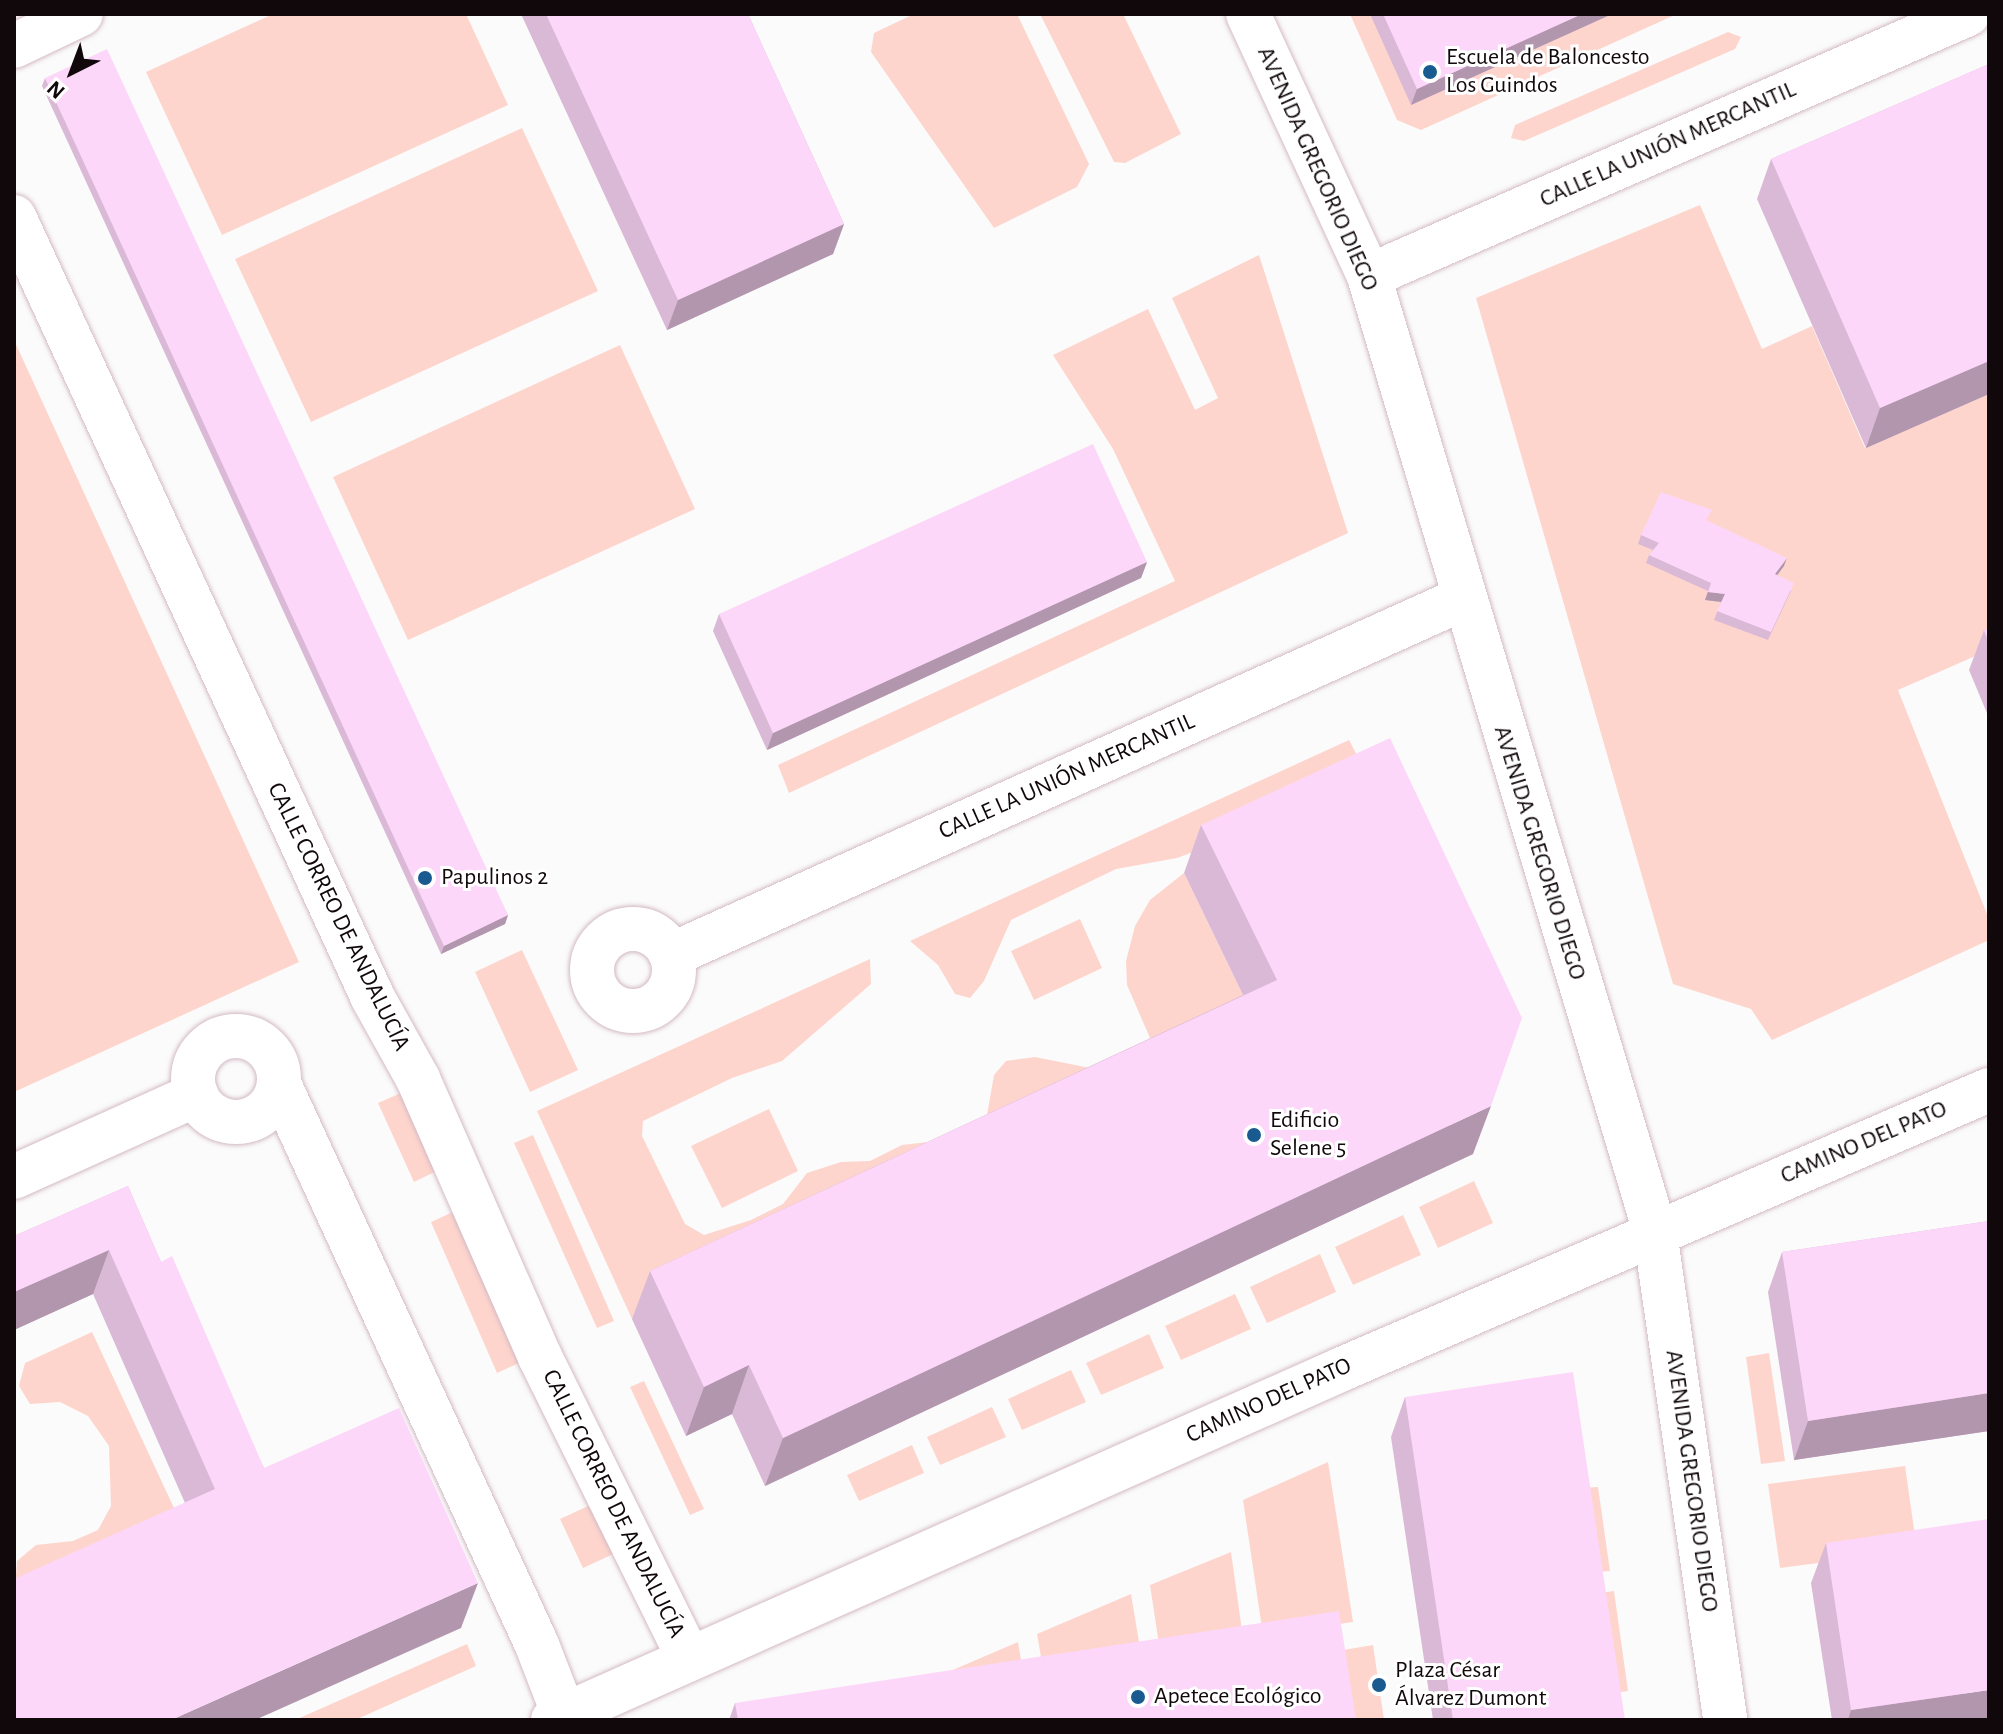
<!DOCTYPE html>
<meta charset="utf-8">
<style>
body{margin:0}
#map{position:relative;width:2003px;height:1734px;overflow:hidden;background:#fbfbfb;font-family:"Alegreya Sans",sans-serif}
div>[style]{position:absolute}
.green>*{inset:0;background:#fed5cd}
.roads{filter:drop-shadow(0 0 2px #d3bac5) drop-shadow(0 0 2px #d3bac5)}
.pedestrian>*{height:44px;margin:-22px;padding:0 22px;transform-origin:22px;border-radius:22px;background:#fff}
.minor>*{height:44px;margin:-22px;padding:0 22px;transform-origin:22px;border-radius:22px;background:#fff}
.minor>.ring{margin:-22px;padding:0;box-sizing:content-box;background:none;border:44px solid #fff;border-radius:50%}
.tertiary>*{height:44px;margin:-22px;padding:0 22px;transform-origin:22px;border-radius:22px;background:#fff}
.wall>*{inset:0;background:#dab9d6}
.shaded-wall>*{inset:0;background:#b196ae}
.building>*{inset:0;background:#fdd7f9}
.dots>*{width:22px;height:22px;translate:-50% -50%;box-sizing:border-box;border:4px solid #fff;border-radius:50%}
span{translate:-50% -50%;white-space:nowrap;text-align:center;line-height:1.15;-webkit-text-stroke:6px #fff;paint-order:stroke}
.poi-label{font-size:24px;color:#11080c}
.left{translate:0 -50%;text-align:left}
.street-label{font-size:24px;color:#11080c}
.frame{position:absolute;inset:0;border:16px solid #11080c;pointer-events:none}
.north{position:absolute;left:32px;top:32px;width:80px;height:80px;-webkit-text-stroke:6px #fff;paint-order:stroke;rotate:222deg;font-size:22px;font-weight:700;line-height:32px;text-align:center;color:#11080c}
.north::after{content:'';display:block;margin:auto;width:28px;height:36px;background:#11080c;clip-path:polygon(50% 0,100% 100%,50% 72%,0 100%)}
</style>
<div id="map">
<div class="green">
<div style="clip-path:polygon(273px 14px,466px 14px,508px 105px,222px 235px,146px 72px)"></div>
<div style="clip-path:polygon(914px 14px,1017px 14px,1089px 164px,1077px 187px,994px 228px,871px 52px,874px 33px)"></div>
<div style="clip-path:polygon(1040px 14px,1123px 14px,1181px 134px,1125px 163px,1114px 162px)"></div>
<div style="clip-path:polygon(1350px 14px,1677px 14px,1421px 130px,1397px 120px)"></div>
<div style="clip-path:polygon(1728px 32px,1741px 37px,1735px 49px,1524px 141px,1511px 138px,1515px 125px)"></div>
<div style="clip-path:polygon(522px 128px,598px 291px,311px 422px,235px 259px)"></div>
<div style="clip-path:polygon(1700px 205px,1762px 349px,1812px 326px,1865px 448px,1989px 394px,1989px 650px,1898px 690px,1989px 919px,1989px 940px,1772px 1040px,1751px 1009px,1673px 984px,1476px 298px)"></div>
<div style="clip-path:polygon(1259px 255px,1348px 533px,789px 793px,778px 765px,1175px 581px,1113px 449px,1053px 355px,1148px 309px,1195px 410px,1218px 398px,1172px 298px)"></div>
<div style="clip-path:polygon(14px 340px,299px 962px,14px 1092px)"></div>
<div style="clip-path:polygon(620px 345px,695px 509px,408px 640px,333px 477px)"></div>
<div style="clip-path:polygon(1349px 740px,1373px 786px,1177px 858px,1116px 869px,1011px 920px,984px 981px,970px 998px,955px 994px,938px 965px,910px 941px)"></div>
<div style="clip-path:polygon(1184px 873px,1259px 1028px,632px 1319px,537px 1111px,870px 959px,871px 984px,782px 1061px,732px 1078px,643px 1121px,642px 1136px,685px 1224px,704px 1235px,751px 1220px,783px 1204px,807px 1173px,841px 1162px,870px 1161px,902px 1145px,946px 1140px,987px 1115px,994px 1075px,1006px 1061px,1035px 1057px,1100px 1070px,1146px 1050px,1150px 1038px,1127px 985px,1126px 961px,1135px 926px,1150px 900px)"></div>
<div style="clip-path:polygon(1080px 919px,1102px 968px,1034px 1000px,1011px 951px)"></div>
<div style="clip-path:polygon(522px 950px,578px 1070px,530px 1092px,475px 972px)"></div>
<div style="clip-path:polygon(410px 1089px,445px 1167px,414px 1182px,378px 1103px)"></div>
<div style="clip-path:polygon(769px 1109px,798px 1171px,722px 1208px,691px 1146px)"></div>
<div style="clip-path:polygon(533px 1135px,614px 1321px,597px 1328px,514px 1143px)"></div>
<div style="clip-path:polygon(1474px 1181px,1493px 1223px,1438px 1248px,1419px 1207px)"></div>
<div style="clip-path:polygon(464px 1207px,532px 1357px,497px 1373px,431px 1222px)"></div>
<div style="clip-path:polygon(1403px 1215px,1421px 1255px,1353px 1285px,1335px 1247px)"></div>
<div style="clip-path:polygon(1320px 1254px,1336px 1292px,1267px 1323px,1250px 1287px)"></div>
<div style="clip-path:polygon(1235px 1294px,1251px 1329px,1181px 1360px,1165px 1326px)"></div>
<div style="clip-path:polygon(92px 1332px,188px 1538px,14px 1604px,17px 1561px,36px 1545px,73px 1541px,98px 1530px,111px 1506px,109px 1446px,88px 1416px,60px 1402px,30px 1404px,19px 1386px,25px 1363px)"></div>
<div style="clip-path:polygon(1149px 1334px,1164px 1368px,1101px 1395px,1086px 1363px)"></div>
<div style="clip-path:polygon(1769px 1353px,1785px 1461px,1761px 1464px,1746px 1357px)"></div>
<div style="clip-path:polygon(1071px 1370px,1086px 1402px,1022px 1430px,1008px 1399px)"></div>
<div style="clip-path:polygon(644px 1381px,704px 1509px,690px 1515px,630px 1387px)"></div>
<div style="clip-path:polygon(992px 1407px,1006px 1437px,940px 1465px,927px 1437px)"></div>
<div style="clip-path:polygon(912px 1445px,924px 1473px,859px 1501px,847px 1475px)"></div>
<div style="clip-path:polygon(1328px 1462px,1353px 1622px,1263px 1635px,1243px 1500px)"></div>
<div style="clip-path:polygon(1905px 1466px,1917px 1550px,1780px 1568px,1768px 1484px)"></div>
<div style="clip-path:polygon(1598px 1487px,1610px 1571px,1596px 1572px,1583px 1488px)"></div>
<div style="clip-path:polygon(599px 1501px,622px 1550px,583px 1568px,560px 1519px)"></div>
<div style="clip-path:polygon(1231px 1552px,1243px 1638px,1160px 1651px,1150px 1585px)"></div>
<div style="clip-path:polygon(1614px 1591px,1628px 1691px,1614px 1693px,1599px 1593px)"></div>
<div style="clip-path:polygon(1131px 1594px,1141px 1654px,1043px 1668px,1037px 1634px)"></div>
<div style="clip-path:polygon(1018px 1642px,1023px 1672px,934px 1678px)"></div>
<div style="clip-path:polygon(467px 1644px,476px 1666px,355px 1720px,295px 1720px)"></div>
<div style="clip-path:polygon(1373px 1645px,1384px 1720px,1354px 1720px,1343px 1650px)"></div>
</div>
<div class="roads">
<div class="pedestrian">
<div style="left:14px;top:46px;width:74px;rotate:-25.5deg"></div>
<div style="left:14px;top:217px;width:860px;rotate:65.31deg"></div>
<div style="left:373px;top:998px;width:93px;rotate:60.9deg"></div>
<div style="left:418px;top:1079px;width:304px;rotate:66.3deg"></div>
<div style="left:540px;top:1357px;width:336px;rotate:63.7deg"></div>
</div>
<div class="minor">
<div style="left:1248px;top:14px;width:289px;rotate:65.2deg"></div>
<div style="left:1369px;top:276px;width:998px;rotate:73.34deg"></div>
<div style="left:1655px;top:1232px;width:493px;rotate:81.8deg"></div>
<div style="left:1369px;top:276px;width:654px;rotate:-23.62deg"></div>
<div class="ring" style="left:592px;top:929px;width:38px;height:38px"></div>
<div style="left:671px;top:955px;width:867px;rotate:-24.23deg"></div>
<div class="ring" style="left:193px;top:1036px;width:42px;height:42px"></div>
<div style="left:279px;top:1084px;width:617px;rotate:65.3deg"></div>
<div style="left:537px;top:1645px;width:75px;rotate:68.9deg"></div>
<div style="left:14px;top:1177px;width:200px;rotate:-24.3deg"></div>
</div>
<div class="tertiary">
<div style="left:553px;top:1720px;width:864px;rotate:-23.98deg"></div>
<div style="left:1342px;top:1369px;width:705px;rotate:-23.33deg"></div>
</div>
</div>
<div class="wall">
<div style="clip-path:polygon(521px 14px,748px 14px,844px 224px,833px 254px,667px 330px)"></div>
<div style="clip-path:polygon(1370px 14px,1612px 14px,1411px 105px)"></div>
<div style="clip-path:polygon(1989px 64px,1989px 394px,1866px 448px,1757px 199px,1771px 159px)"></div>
<div style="clip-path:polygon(45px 78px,508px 915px,505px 924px,441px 954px,42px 86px)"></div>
<div style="clip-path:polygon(1707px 521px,1784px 566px,1777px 575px,1791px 591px,1768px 640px,1714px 620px,1721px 602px,1705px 600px,1708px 591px,1646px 563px,1649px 555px,1653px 550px,1638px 544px,1641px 535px)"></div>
<div style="clip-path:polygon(1147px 562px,1141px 578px,767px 750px,713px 631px,719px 614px)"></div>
<div style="clip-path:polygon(1989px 628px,1989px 718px,1969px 670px,1984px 630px)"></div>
<div style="clip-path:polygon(1201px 825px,1473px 1154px,765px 1486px,732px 1414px,686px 1436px,632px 1319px,650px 1271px,1243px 995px,1184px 873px)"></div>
<div style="clip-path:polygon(128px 1186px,161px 1262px,264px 1468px,461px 1628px,185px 1503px,93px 1294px,14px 1330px,14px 1236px)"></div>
<div style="clip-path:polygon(1989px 1221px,1989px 1431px,1794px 1460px,1768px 1292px,1782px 1252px)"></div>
<div style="clip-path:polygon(1405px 1397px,1625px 1720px,1433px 1720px,1391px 1437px)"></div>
<div style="clip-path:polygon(1826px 1543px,1989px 1720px,1832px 1720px,1811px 1583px)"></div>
<div style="clip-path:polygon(735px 1703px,1356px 1720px,729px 1720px)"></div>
</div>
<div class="shaded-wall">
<div style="clip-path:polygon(1582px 14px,1612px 14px,1411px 105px,1417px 89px)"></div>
<div style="clip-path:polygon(844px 224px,833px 254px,667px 330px,678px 300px)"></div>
<div style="clip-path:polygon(1989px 361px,1989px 394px,1866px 448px,1880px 408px)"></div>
<div style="clip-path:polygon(1787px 558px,1784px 566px,1772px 582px,1775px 574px)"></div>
<div style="clip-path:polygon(1147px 562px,1141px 578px,767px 750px,773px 733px)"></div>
<div style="clip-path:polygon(1708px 592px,1725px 594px,1722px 602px,1705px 600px)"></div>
<div style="clip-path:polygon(508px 915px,505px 924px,441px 954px,444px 946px)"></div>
<div style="clip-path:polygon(1491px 1106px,1473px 1154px,765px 1486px,783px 1438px)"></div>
<div style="clip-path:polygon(109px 1250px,93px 1294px,14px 1330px,14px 1292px)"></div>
<div style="clip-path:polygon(749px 1365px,732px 1414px,686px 1436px,704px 1387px)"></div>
<div style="clip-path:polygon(1989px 1393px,1989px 1431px,1794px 1460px,1808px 1421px)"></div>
<div style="clip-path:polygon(478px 1583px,461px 1628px,255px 1720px,171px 1720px)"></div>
<div style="clip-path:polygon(1989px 1690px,1989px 1720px,1848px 1720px,1851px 1710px)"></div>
</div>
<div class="building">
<div style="clip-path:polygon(546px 14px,748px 14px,844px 224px,678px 300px)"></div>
<div style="clip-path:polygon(1383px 14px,1582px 14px,1417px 89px)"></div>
<div style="clip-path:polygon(107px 49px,508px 915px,444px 946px,45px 78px)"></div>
<div style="clip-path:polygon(1989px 64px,1989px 361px,1880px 408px,1771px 159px)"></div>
<div style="clip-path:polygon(1093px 444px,1147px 562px,773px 733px,719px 614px)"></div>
<div style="clip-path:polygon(1661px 492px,1712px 510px,1706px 520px,1787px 558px,1775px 574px,1794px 583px,1771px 632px,1717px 611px,1725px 594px,1708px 592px,1711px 583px,1649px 555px,1659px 543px,1641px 535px)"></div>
<div style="clip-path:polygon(1989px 628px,1989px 643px,1984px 630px)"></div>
<div style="clip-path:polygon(1390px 738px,1522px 1018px,1491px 1106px,783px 1438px,749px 1365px,704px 1387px,650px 1271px,1277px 980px,1201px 825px)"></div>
<div style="clip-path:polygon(128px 1186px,161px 1262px,172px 1256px,264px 1468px,399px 1408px,478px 1583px,171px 1720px,14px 1720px,14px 1579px,215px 1489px,109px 1250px,14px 1292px,14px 1236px)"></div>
<div style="clip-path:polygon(1989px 1221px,1989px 1393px,1808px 1421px,1782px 1252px)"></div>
<div style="clip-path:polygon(1573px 1372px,1625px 1720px,1453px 1720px,1405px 1397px)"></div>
<div style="clip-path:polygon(1989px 1519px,1989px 1690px,1851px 1710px,1826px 1543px)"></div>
<div style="clip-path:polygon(1339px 1611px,1356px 1720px,738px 1720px,735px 1703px)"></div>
</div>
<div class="dots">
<div style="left:1430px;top:72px;background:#195b90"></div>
<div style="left:425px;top:878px;background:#195b90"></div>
<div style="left:1254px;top:1135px;background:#195b90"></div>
<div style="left:1379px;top:1685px;background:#195b90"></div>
<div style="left:1138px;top:1697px;background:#195b90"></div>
</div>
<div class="poi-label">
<span class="left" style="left:1446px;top:72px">Escuela de Baloncesto<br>Los Guindos</span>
<span class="left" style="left:441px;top:878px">Papulinos 2</span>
<span class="left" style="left:1270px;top:1135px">Edificio<br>Selene 5</span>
<span class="left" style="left:1395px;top:1685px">Plaza César<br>Álvarez Dumont</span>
<span class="left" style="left:1154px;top:1697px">Apetece Ecológico</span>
</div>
<div class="street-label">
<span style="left:1668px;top:145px;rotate:-24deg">CALLE LA UNIÓN MERCANTIL</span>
<span style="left:1317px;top:169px;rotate:66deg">AVENIDA GREGORIO DIEGO</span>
<span style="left:1067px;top:777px;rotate:-24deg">CALLE LA UNIÓN MERCANTIL</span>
<span style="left:1539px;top:853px;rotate:73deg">AVENIDA GREGORIO DIEGO</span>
<span style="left:338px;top:917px;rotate:64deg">CALLE CORREO DE ANDALUCÍA</span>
<span style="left:1864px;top:1143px;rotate:-23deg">CAMINO DEL PATO</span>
<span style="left:1269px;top:1401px;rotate:-24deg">CAMINO DEL PATO</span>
<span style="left:1691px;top:1481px;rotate:82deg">AVENIDA GREGORIO DIEGO</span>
<span style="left:613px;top:1504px;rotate:64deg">CALLE CORREO DE ANDALUCÍA</span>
</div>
<div class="frame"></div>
<div class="north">N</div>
</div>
